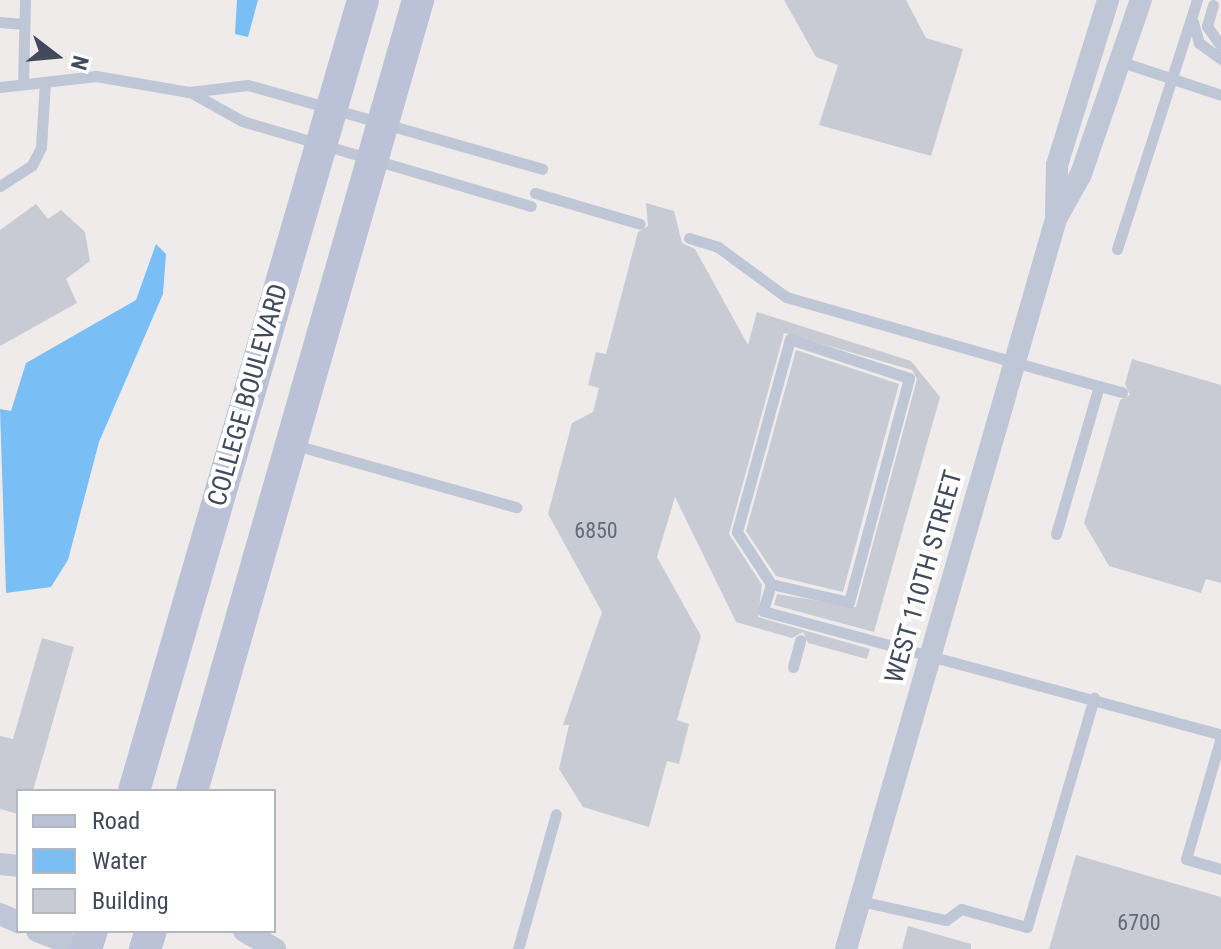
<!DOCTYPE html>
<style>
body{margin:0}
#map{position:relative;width:1221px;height:949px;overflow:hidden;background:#efebeb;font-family:"Roboto Condensed",sans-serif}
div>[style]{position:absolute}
.water>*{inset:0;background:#79bff6}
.building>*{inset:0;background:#c9cbd4}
.lane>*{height:11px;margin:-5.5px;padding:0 5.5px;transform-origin:5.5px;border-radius:5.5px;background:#bfc6d5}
.street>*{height:22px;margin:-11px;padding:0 11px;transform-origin:11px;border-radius:11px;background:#bfc6d5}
.secondary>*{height:32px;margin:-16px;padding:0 16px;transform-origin:16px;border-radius:16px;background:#bbc2d8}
span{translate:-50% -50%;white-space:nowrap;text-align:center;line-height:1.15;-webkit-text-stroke:8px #fff;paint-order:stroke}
.number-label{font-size:22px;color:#646a79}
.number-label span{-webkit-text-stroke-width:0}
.street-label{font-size:26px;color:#42495b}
.legend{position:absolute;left:16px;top:789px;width:260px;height:144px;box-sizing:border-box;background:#fff;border:2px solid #b3b6bd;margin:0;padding:10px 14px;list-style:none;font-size:24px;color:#42495b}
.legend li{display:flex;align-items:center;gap:16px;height:40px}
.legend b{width:40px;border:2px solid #b3b6bd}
.north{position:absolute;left:16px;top:16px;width:80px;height:80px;-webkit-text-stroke:6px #fff;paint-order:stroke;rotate:106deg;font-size:22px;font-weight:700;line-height:32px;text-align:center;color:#42495b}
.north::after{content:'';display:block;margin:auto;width:28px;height:36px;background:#42495b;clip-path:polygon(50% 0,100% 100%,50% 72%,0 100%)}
</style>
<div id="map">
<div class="water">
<div style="clip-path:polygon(237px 0,258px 0,248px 37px,235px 34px)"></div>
<div style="clip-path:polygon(156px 244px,166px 254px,163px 294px,99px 442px,68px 560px,51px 587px,6px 593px,0 409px,11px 411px,26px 363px,136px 300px)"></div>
</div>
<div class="building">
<div style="clip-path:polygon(784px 0,906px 0,926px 38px,963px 49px,931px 156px,819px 125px,838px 65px,816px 57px)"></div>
<div style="clip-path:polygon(646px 203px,674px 211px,682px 243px,695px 249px,748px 345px,757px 312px,911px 361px,940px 397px,874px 632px,774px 605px,777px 594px,856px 607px,917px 379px,912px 370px,784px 333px,729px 534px,762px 585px,758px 617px,870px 649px,867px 659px,808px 643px,803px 632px,792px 638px,736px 622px,675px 497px,657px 557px,701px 636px,677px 720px,689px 724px,679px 764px,667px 761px,649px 827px,583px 807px,559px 769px,569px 725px,563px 725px,602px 612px,548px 514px,572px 423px,593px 412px,599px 388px,588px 385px,596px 352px,606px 354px,638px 232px,648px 226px)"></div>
<div style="clip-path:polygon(36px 204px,48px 219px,61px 210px,85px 232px,90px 261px,66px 279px,77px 303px,0 346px,0 230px)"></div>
<div style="clip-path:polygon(796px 350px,899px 384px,843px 592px,776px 576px,746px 531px)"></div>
<div style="clip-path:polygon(1132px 359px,1221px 385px,1221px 583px,1206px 579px,1201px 593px,1109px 566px,1084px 523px,1120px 400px,1130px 395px,1125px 384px)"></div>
<div style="clip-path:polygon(42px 638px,74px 647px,33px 791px,18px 791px,18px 814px,0 809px,0 736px,13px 739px)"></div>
<div style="clip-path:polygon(1076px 855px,1221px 897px,1221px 949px,1049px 949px)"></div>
<div style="clip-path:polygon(908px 926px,971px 944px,971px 949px,902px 949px)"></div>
</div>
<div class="lane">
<div style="left:1213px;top:5px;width:22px;rotate:106deg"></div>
<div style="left:1207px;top:26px;width:24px;rotate:55deg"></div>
<div style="left:0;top:22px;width:24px;rotate:5deg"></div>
<div style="left:1193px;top:22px;width:22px;rotate:74deg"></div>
<div style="left:1199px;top:43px;width:27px;rotate:36deg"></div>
<div style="left:1122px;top:62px;width:104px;rotate:18.4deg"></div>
<div style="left:23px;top:84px;width:84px;rotate:-88.6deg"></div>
<div style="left:0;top:87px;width:97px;rotate:-6.5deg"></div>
<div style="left:96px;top:76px;width:94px;rotate:9.8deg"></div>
<div style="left:189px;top:92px;width:59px;rotate:-6.8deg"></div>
<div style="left:248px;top:85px;width:306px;rotate:15.9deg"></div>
<div style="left:190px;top:92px;width:60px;rotate:29.1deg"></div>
<div style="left:242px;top:121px;width:301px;rotate:16.4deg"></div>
<div style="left:0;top:186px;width:38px;rotate:-33deg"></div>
<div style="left:32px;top:165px;width:20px;rotate:-63deg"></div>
<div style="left:41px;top:147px;width:65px;rotate:-86.5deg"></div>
<div style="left:535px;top:193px;width:109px;rotate:16.4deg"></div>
<div style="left:689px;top:238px;width:30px;rotate:17deg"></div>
<div style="left:718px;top:247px;width:84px;rotate:36.3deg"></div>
<div style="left:786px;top:297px;width:325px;rotate:15.9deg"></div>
<div style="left:1099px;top:386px;width:154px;rotate:106.2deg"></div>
<div style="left:1117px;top:249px;width:262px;rotate:-72.2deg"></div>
<div style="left:1099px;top:386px;width:24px;rotate:15deg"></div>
<div style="left:295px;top:445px;width:230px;rotate:15.7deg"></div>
<div style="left:771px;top:584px;width:80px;rotate:13deg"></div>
<div style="left:849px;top:602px;width:232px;rotate:-75deg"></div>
<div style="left:909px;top:378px;width:125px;rotate:-161.9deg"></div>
<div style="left:790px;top:339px;width:200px;rotate:105.4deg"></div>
<div style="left:737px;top:532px;width:62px;rotate:56.8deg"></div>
<div style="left:771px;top:584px;width:28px;rotate:107deg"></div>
<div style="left:763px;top:611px;width:474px;rotate:15.1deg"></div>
<div style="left:793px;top:667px;width:28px;rotate:-75deg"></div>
<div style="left:1221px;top:737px;width:127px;rotate:106deg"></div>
<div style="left:1186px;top:859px;width:36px;rotate:16deg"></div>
<div style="left:860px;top:901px;width:88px;rotate:12.5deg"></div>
<div style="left:946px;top:920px;width:19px;rotate:-36deg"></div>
<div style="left:961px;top:909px;width:68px;rotate:15.3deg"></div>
<div style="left:1027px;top:927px;width:239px;rotate:-73.7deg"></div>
<div style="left:518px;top:949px;width:140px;rotate:-74.3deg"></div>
</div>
<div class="street">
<div style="left:1056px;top:214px;width:49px;rotate:-88.8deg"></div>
<div style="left:1057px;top:165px;width:173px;rotate:-72.8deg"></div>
<div style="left:0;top:864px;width:18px;rotate:6deg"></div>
<div style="left:0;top:914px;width:20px;rotate:24deg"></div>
<div style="left:37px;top:931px;width:49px;rotate:21.4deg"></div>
<div style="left:244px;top:931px;width:36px;rotate:30deg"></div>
<div style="left:846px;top:949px;width:760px;rotate:-73.95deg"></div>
<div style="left:1056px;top:219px;width:51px;rotate:-60.9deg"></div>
<div style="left:1081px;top:174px;width:184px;rotate:-71deg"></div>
</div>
<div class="secondary">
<div style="left:134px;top:791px;width:823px;rotate:-73.85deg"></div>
<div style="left:192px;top:791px;width:823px;rotate:-74.05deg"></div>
<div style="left:86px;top:949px;width:19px;rotate:-72deg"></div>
<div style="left:145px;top:949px;width:19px;rotate:-72deg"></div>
</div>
<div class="number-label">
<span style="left:596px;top:531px">6850</span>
<span style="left:1139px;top:923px">6700</span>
</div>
<div class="street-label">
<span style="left:248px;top:395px;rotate:-74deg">COLLEGE BOULEVARD</span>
<span style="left:924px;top:577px;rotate:-74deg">WEST 110TH STREET</span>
</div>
<ul class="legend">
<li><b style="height:10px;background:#bbc2d8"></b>Road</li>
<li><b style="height:22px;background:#79bff6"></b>Water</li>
<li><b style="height:22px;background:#c9cbd4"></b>Building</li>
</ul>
<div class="north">N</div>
</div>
